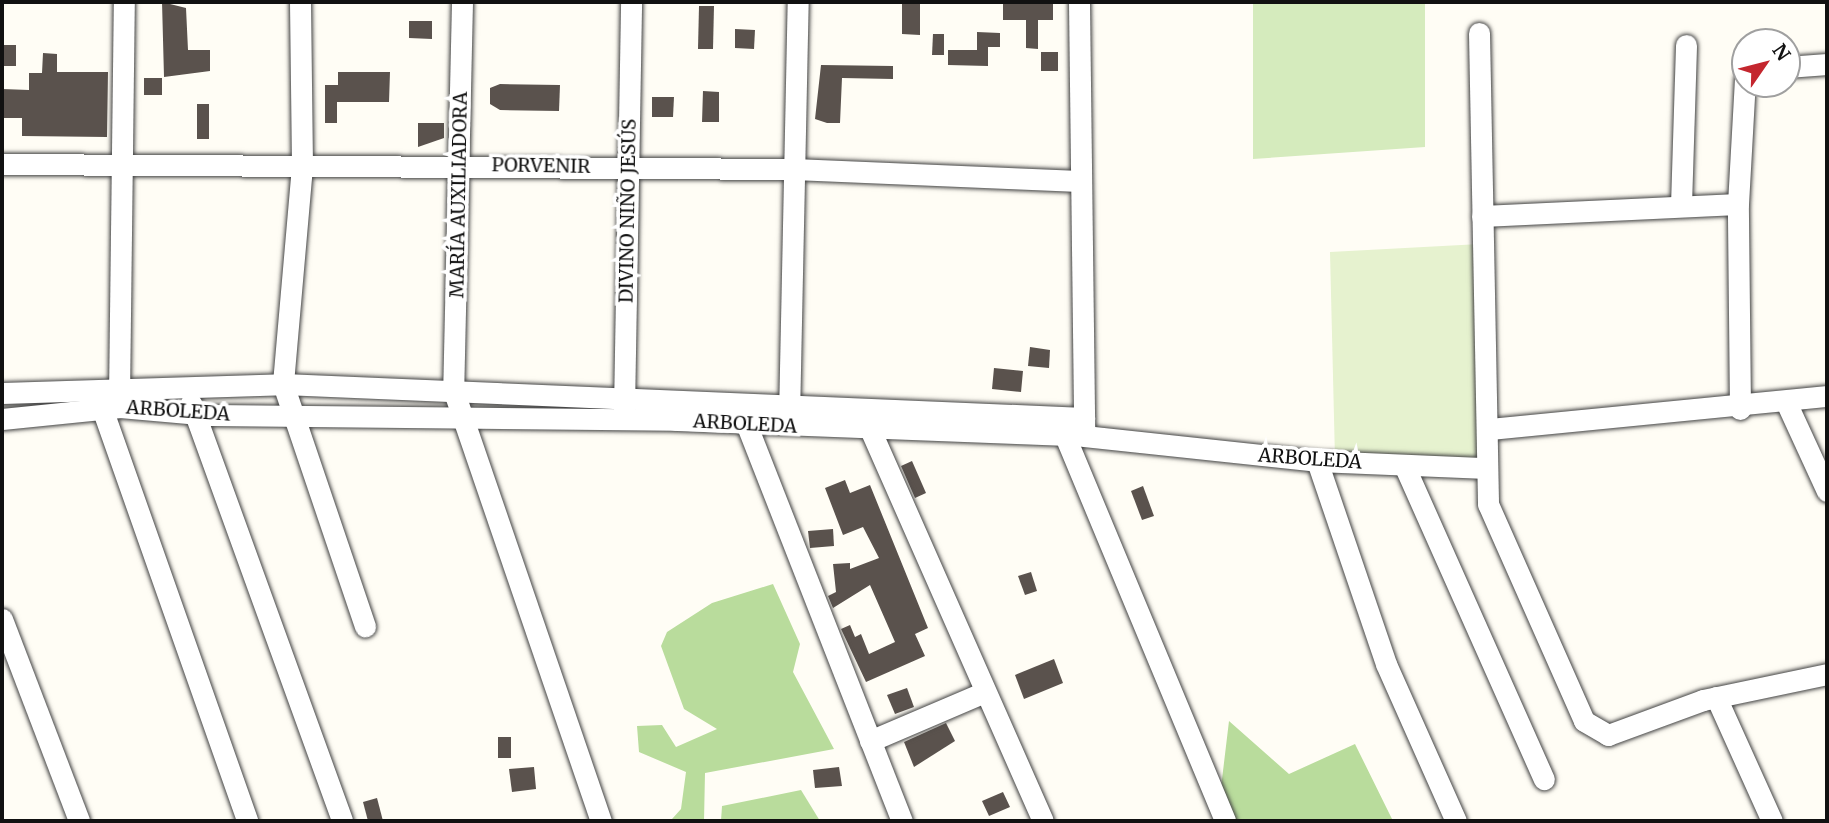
<!DOCTYPE html>
<meta charset="utf-8">
<style>
body{margin:0}
#map{position:relative;width:1829px;height:823px;overflow:hidden;background:#fffdf5;font-family:Merriweather,serif}
div>[style]{position:absolute}
.green>*{inset:0;background:#d5ebbd}
.forest>*{inset:0;background:#b9dc9c}
.pitch>*{inset:0;background:#e6f2cf}
.building>*{inset:0;background:#5a524d}
.roads{filter:drop-shadow(0 0 2px #444) drop-shadow(0 0 2px #444)}
.minor>*{height:21px;margin:-10.5px;padding:0 10.5px;transform-origin:10.5px;border-radius:10.5px;background:#fff}
span{translate:-50% -50%;white-space:nowrap;text-align:center;line-height:1.15;-webkit-text-stroke:7px #fff;paint-order:stroke}
.street-label{font-size:19px;color:#111}
.frame{position:absolute;inset:0;border:4px solid #111;pointer-events:none}
.north{position:absolute;left:1731px;top:28px;width:70px;height:70px;box-sizing:border-box;background:#fff;border:2px solid #a0a0a0;border-radius:50%;rotate:55deg;font-size:19px;font-weight:700;line-height:28px;text-align:center;color:#111}
.north::after{content:'';display:block;margin:auto;width:24px;height:32px;background:#c4262e;clip-path:polygon(50% 0,100% 100%,50% 72%,0 100%)}
</style>
<div id="map">
<div class="green">
<div style="clip-path:polygon(1253px 2px,1425px 2px,1425px 147px,1253px 159px)"></div>
</div>
<div class="forest">
<div style="clip-path:polygon(773px 584px,800px 644px,793px 672px,834px 749px,705px 773px,704px 821px,678px 821px,672px 819px,681px 809px,686px 772px,639px 752px,637px 726px,662px 725px,676px 747px,717px 729px,684px 709px,661px 646px,667px 632px,712px 603px)"></div>
<div style="clip-path:polygon(1229px 721px,1289px 774px,1355px 744px,1393px 821px,1217px 821px)"></div>
<div style="clip-path:polygon(801px 790px,820px 821px,721px 821px,722px 806px)"></div>
</div>
<div class="pitch">
<div style="clip-path:polygon(1480px 244px,1483px 458px,1335px 459px,1330px 252px)"></div>
</div>
<div class="building">
<div style="clip-path:polygon(162px 2px,186px 8px,188px 50px,210px 50px,210px 71px,164px 77px)"></div>
<div style="clip-path:polygon(1003px 2px,1053px 2px,1053px 20px,1038px 20px,1038px 49px,1026px 48px,1026px 20px,1003px 20px)"></div>
<div style="clip-path:polygon(902px 3px,920px 3px,920px 35px,902px 34px)"></div>
<div style="clip-path:polygon(699px 6px,714px 6px,713px 49px,698px 49px)"></div>
<div style="clip-path:polygon(409px 21px,432px 21px,432px 39px,409px 38px)"></div>
<div style="clip-path:polygon(735px 29px,755px 30px,754px 49px,735px 48px)"></div>
<div style="clip-path:polygon(977px 32px,1000px 33px,1000px 47px,988px 47px,988px 66px,948px 65px,948px 50px,977px 50px)"></div>
<div style="clip-path:polygon(933px 34px,944px 34px,944px 55px,932px 55px)"></div>
<div style="clip-path:polygon(2px 45px,16px 45px,16px 66px,2px 66px)"></div>
<div style="clip-path:polygon(1041px 52px,1058px 52px,1058px 71px,1041px 71px)"></div>
<div style="clip-path:polygon(43px 53px,57px 54px,57px 72px,108px 72px,107px 137px,22px 136px,22px 118px,2px 118px,2px 89px,29px 90px,29px 73px,42px 73px)"></div>
<div style="clip-path:polygon(821px 65px,893px 66px,893px 79px,842px 78px,840px 123px,827px 123px,815px 119px)"></div>
<div style="clip-path:polygon(338px 72px,390px 72px,389px 102px,337px 102px,337px 123px,325px 123px,325px 85px,338px 85px)"></div>
<div style="clip-path:polygon(144px 78px,162px 78px,162px 95px,144px 95px)"></div>
<div style="clip-path:polygon(500px 84px,560px 85px,559px 111px,500px 110px,490px 104px,490px 88px)"></div>
<div style="clip-path:polygon(703px 91px,719px 92px,719px 122px,702px 122px)"></div>
<div style="clip-path:polygon(652px 97px,674px 97px,673px 117px,652px 117px)"></div>
<div style="clip-path:polygon(197px 104px,209px 104px,209px 139px,197px 139px)"></div>
<div style="clip-path:polygon(418px 123px,444px 123px,444px 138px,418px 147px)"></div>
<div style="clip-path:polygon(1030px 347px,1050px 350px,1049px 368px,1028px 366px)"></div>
<div style="clip-path:polygon(994px 368px,1023px 371px,1021px 392px,992px 389px)"></div>
<div style="clip-path:polygon(912px 461px,926px 493px,915px 498px,901px 466px)"></div>
<div style="clip-path:polygon(845px 480px,850px 493px,870px 485px,928px 628px,915px 634px,925px 656px,866px 682px,841px 629px,850px 625px,855px 637px,861px 634px,869px 654px,895px 642px,870px 585px,833px 608px,828px 596px,836px 592px,833px 564px,850px 563px,850px 569px,879px 558px,863px 527px,843px 535px,825px 488px)"></div>
<div style="clip-path:polygon(1143px 486px,1154px 516px,1142px 520px,1131px 491px)"></div>
<div style="clip-path:polygon(833px 529px,834px 546px,810px 548px,808px 531px)"></div>
<div style="clip-path:polygon(1031px 572px,1037px 591px,1025px 595px,1018px 576px)"></div>
<div style="clip-path:polygon(1054px 659px,1063px 683px,1024px 699px,1015px 675px)"></div>
<div style="clip-path:polygon(907px 688px,914px 707px,895px 714px,887px 695px)"></div>
<div style="clip-path:polygon(946px 723px,955px 741px,914px 767px,904px 742px)"></div>
<div style="clip-path:polygon(498px 737px,511px 737px,511px 758px,498px 758px)"></div>
<div style="clip-path:polygon(534px 767px,536px 789px,512px 792px,509px 769px)"></div>
<div style="clip-path:polygon(839px 767px,842px 786px,815px 788px,813px 770px)"></div>
<div style="clip-path:polygon(1003px 792px,1010px 807px,989px 816px,982px 801px)"></div>
<div style="clip-path:polygon(377px 798px,383px 821px,368px 821px,363px 802px)"></div>
</div>
<div class="roads">
<div class="minor">
<div style="left:300px;top:2px;width:164px;rotate:89.3deg"></div>
<div style="left:302px;top:166px;width:219px;rotate:95deg"></div>
<div style="left:283px;top:384px;width:256px;rotate:71.3deg"></div>
<div style="left:462px;top:2px;width:387px;rotate:91.3deg"></div>
<div style="left:453px;top:389px;width:457px;rotate:71.1deg"></div>
<div style="left:1079px;top:2px;width:428px;rotate:89.3deg"></div>
<div style="left:1479px;top:33px;width:471px;rotate:88.9deg"></div>
<div style="left:1488px;top:504px;width:237px;rotate:66.1deg"></div>
<div style="left:1584px;top:721px;width:28px;rotate:30deg"></div>
<div style="left:1608px;top:735px;width:101px;rotate:-20.2deg"></div>
<div style="left:1703px;top:700px;width:127px;rotate:-11.8deg"></div>
<div style="left:1787px;top:67px;width:40px;rotate:-4.3deg"></div>
<div style="left:2px;top:164px;width:790px;rotate:0.36deg"></div>
<div style="left:792px;top:169px;width:289px;rotate:2.4deg"></div>
<div style="left:1681px;top:205px;width:160px;rotate:-88.2deg"></div>
<div style="left:1482px;top:216px;width:256px;rotate:-2.7deg"></div>
<div style="left:2px;top:393px;width:281px;rotate:-1.8deg"></div>
<div style="left:283px;top:384px;width:802px;rotate:2.43deg"></div>
<div style="left:97px;top:394px;width:453px;rotate:70.6deg"></div>
<div style="left:119px;top:397px;width:395px;rotate:-89.3deg"></div>
<div style="left:1786px;top:402px;width:98px;rotate:65.3deg"></div>
<div style="left:191px;top:403px;width:444px;rotate:70.1deg"></div>
<div style="left:624px;top:409px;width:407px;rotate:-89deg"></div>
<div style="left:1740px;top:409px;width:205px;rotate:-90.6deg"></div>
<div style="left:1738px;top:204px;width:125px;rotate:-86.8deg"></div>
<div style="left:742px;top:413px;width:438px;rotate:68.6deg"></div>
<div style="left:789px;top:417px;width:415px;rotate:-88.8deg"></div>
<div style="left:2px;top:419px;width:119px;rotate:-5.8deg"></div>
<div style="left:120px;top:407px;width:91px;rotate:5deg"></div>
<div style="left:211px;top:415px;width:464px;rotate:0.6deg"></div>
<div style="left:675px;top:420px;width:409px;rotate:2.2deg"></div>
<div style="left:1084px;top:436px;width:234px;rotate:6.1deg"></div>
<div style="left:1317px;top:461px;width:170px;rotate:2.4deg"></div>
<div style="left:870px;top:429px;width:428px;rotate:66.2deg"></div>
<div style="left:1490px;top:429px;width:339px;rotate:-5.6deg"></div>
<div style="left:1065px;top:436px;width:417px;rotate:67.4deg"></div>
<div style="left:1317px;top:461px;width:214px;rotate:71.2deg"></div>
<div style="left:1386px;top:664px;width:172px;rotate:66deg"></div>
<div style="left:1404px;top:465px;width:344px;rotate:66deg"></div>
<div style="left:2px;top:619px;width:216px;rotate:69.1deg"></div>
<div style="left:1716px;top:697px;width:136px;rotate:65.7deg"></div>
<div style="left:870px;top:741px;width:125px;rotate:-23.1deg"></div>
</div>
</div>
<div class="street-label">
<span style="left:541px;top:166px;rotate:1deg">PORVENIR</span>
<span style="left:459px;top:195px;rotate:-89deg">MARÍA AUXILIADORA</span>
<span style="left:628px;top:211px;rotate:-89deg">DIVINO NIÑO JESÚS</span>
<span style="left:178px;top:411px;rotate:4deg">ARBOLEDA</span>
<span style="left:745px;top:424px;rotate:3deg">ARBOLEDA</span>
<span style="left:1310px;top:459px;rotate:4deg">ARBOLEDA</span>
</div>
<div class="frame"></div>
<div class="north">N</div>
</div>
